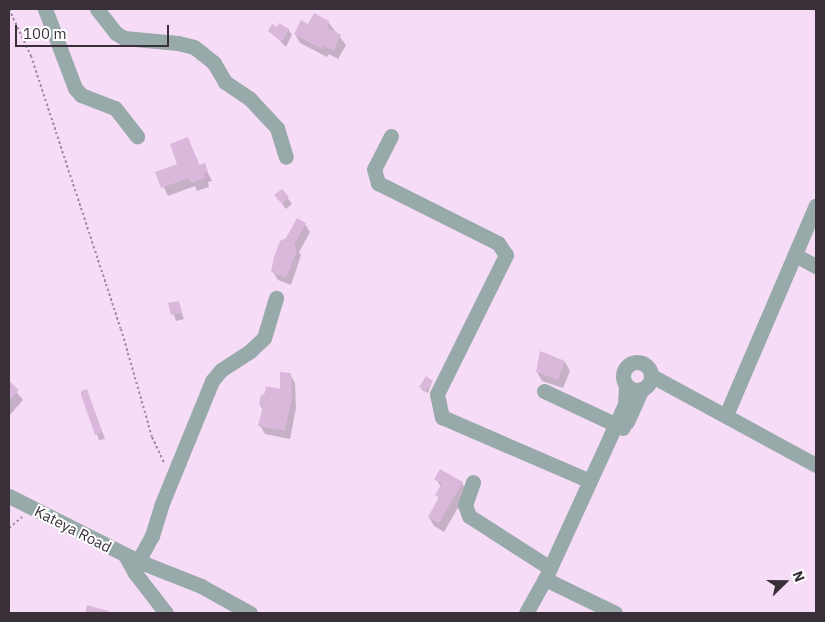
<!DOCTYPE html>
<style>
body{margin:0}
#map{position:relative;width:825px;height:622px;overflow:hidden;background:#f7dcf8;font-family:"IBM Plex Sans",sans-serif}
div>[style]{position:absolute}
.shadow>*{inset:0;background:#0003}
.building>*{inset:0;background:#dab8db}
.path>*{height:2px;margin-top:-1px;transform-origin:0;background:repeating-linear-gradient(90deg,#a08ca0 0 2.5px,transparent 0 5px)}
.minor>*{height:15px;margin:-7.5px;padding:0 7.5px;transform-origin:7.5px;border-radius:7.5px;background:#97aaa9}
.minor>.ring{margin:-7.5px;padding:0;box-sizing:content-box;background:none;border:15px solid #97aaa9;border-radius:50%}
span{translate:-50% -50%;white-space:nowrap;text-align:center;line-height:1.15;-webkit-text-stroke:4px #fff;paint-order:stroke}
.street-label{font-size:15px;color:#392f39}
.frame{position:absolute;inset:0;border:10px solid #392f39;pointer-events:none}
.north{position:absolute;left:760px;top:557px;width:50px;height:50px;-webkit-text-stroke:4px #fff;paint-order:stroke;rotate:68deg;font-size:14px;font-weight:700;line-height:20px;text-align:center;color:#392f39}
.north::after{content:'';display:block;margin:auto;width:18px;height:22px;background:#392f39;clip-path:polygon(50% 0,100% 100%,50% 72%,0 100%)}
.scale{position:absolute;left:15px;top:25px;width:154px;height:22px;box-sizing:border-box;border:2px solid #392f39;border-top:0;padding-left:6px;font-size:15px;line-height:18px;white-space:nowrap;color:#392f39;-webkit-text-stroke:4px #fff;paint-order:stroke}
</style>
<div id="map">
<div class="shadow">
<div style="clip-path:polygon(328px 22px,346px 45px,338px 59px,329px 54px,327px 57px,300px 43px,295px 34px,309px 26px)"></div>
<div style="clip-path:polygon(277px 28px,288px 29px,292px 35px,286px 47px,270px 31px)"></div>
<div style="clip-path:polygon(188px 139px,200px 166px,204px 165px,212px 181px,208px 182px,209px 187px,197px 191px,195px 186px,168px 196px,157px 173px,178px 165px)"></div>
<div style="clip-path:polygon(281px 190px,292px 204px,286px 209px,276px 196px)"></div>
<div style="clip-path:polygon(305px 224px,310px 232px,299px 252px,301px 255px,291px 285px,278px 280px,273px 272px,287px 239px)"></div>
<div style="clip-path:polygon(178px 302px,184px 319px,176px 321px,170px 304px)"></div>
<div style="clip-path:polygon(565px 362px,570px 371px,563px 388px,542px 381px,537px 372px)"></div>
<div style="clip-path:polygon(290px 374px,295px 383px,296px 408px,290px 439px,265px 434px,260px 425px,263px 410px,260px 405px,281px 391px)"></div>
<div style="clip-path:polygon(432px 382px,428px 393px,422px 390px,421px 387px)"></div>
<div style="clip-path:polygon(9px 383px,23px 400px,9px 416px)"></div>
<div style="clip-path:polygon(87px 391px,105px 439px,99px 440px,83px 392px)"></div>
<div style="clip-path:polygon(436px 479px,462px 483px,467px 492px,444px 532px,434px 526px,429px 517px,439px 499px,437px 495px,441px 487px)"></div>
</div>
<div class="building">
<div style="clip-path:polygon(314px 13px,329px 21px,327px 27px,341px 35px,333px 51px,324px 46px,322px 49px,294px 34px,301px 20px,308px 24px)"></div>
<div style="clip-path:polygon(279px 23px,289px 29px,282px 42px,268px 31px,272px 24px,277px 27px)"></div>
<div style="clip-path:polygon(188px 137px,199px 165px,205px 163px,208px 172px,204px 173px,205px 178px,191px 183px,189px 178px,161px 188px,155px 172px,177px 164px,170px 144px)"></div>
<div style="clip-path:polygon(282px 189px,289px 197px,282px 204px,274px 195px)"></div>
<div style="clip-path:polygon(297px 218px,306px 223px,294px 245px,297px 250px,286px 278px,271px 272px,274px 257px,280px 241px,286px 238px)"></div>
<div style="clip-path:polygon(179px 301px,182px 313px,171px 315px,168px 303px)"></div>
<div style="clip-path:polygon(540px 351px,565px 361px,558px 380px,536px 372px)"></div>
<div style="clip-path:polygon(280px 372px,291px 373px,292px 398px,285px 431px,258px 426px,263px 406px,259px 405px,261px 394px,264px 395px,266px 386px,280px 389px)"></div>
<div style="clip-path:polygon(426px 376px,433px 381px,426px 391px,419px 387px)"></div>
<div style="clip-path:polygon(9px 381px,19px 390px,9px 401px)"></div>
<div style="clip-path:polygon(87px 389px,102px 433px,95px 435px,81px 395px,81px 391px)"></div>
<div style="clip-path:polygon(440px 469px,463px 482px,439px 523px,428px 517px,439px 497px,435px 495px,442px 483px,434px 479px)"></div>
<div style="clip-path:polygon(87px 605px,109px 611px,109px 613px,85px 613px)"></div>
</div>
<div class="path">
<div style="left:9px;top:9px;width:52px;rotate:64.9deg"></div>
<div style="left:31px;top:56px;width:287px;rotate:71.8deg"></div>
<div style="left:121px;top:329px;width:112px;rotate:74deg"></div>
<div style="left:152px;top:437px;width:29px;rotate:65deg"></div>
<div style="left:9px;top:528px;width:17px;rotate:-40deg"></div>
</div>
<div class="minor">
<div style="left:45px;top:9px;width:85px;rotate:69.2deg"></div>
<div style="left:75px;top:88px;width:9px;rotate:49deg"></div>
<div style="left:81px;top:95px;width:36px;rotate:21deg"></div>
<div style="left:115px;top:108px;width:36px;rotate:52deg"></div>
<div style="left:97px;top:9px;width:31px;rotate:52deg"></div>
<div style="left:116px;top:33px;width:9px;rotate:32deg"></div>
<div style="left:124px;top:38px;width:54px;rotate:5.3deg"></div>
<div style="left:178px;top:43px;width:16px;rotate:14deg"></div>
<div style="left:194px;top:47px;width:11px;rotate:38deg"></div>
<div style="left:203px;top:54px;width:14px;rotate:39deg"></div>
<div style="left:214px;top:63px;width:22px;rotate:60deg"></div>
<div style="left:225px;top:82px;width:30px;rotate:34deg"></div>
<div style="left:250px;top:99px;width:40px;rotate:47deg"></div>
<div style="left:277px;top:128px;width:30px;rotate:73deg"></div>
<div style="left:391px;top:136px;width:37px;rotate:117deg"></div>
<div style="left:374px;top:169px;width:15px;rotate:74deg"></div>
<div style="left:378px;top:183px;width:134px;rotate:26.6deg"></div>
<div style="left:498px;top:243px;width:14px;rotate:56deg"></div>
<div style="left:506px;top:255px;width:155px;rotate:116.4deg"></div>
<div style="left:437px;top:394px;width:24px;rotate:78deg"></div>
<div style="left:442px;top:417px;width:161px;rotate:23.4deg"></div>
<div style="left:795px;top:255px;width:24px;rotate:28deg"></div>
<div class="ring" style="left:623px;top:362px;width:13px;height:13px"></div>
<div style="left:652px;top:376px;width:187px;rotate:28.5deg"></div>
<div style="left:544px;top:391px;width:87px;rotate:25.1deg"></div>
<div style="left:726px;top:415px;width:228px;rotate:-66.8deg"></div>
<div style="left:627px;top:422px;width:36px;rotate:-66deg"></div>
<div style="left:473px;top:482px;width:24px;rotate:109deg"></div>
<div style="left:465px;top:505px;width:12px;rotate:70deg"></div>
<div style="left:469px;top:516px;width:96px;rotate:32.7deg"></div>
<div style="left:9px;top:496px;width:144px;rotate:26.7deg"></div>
<div style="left:138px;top:561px;width:68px;rotate:21.6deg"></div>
<div style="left:201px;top:586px;width:56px;rotate:28.9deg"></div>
<div style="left:125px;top:555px;width:21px;rotate:61deg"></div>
<div style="left:135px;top:573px;width:51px;rotate:52.2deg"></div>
<div style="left:138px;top:561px;width:29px;rotate:-61deg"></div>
<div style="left:152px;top:536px;width:31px;rotate:-73deg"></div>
<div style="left:161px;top:506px;width:135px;rotate:-67.8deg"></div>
<div style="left:212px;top:381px;width:14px;rotate:-51deg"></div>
<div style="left:221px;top:370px;width:35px;rotate:-33deg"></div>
<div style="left:250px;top:351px;width:19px;rotate:-43deg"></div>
<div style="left:264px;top:338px;width:42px;rotate:-73.3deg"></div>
<div style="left:545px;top:579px;width:78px;rotate:25.9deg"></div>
<div style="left:526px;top:613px;width:39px;rotate:-61deg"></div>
<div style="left:545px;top:579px;width:192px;rotate:-65.4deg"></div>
<div style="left:625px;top:404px;width:19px;rotate:-87deg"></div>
</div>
<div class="street-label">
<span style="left:73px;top:529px;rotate:27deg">Kateya Road</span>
</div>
<div class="frame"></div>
<div class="north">N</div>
<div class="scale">100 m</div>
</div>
